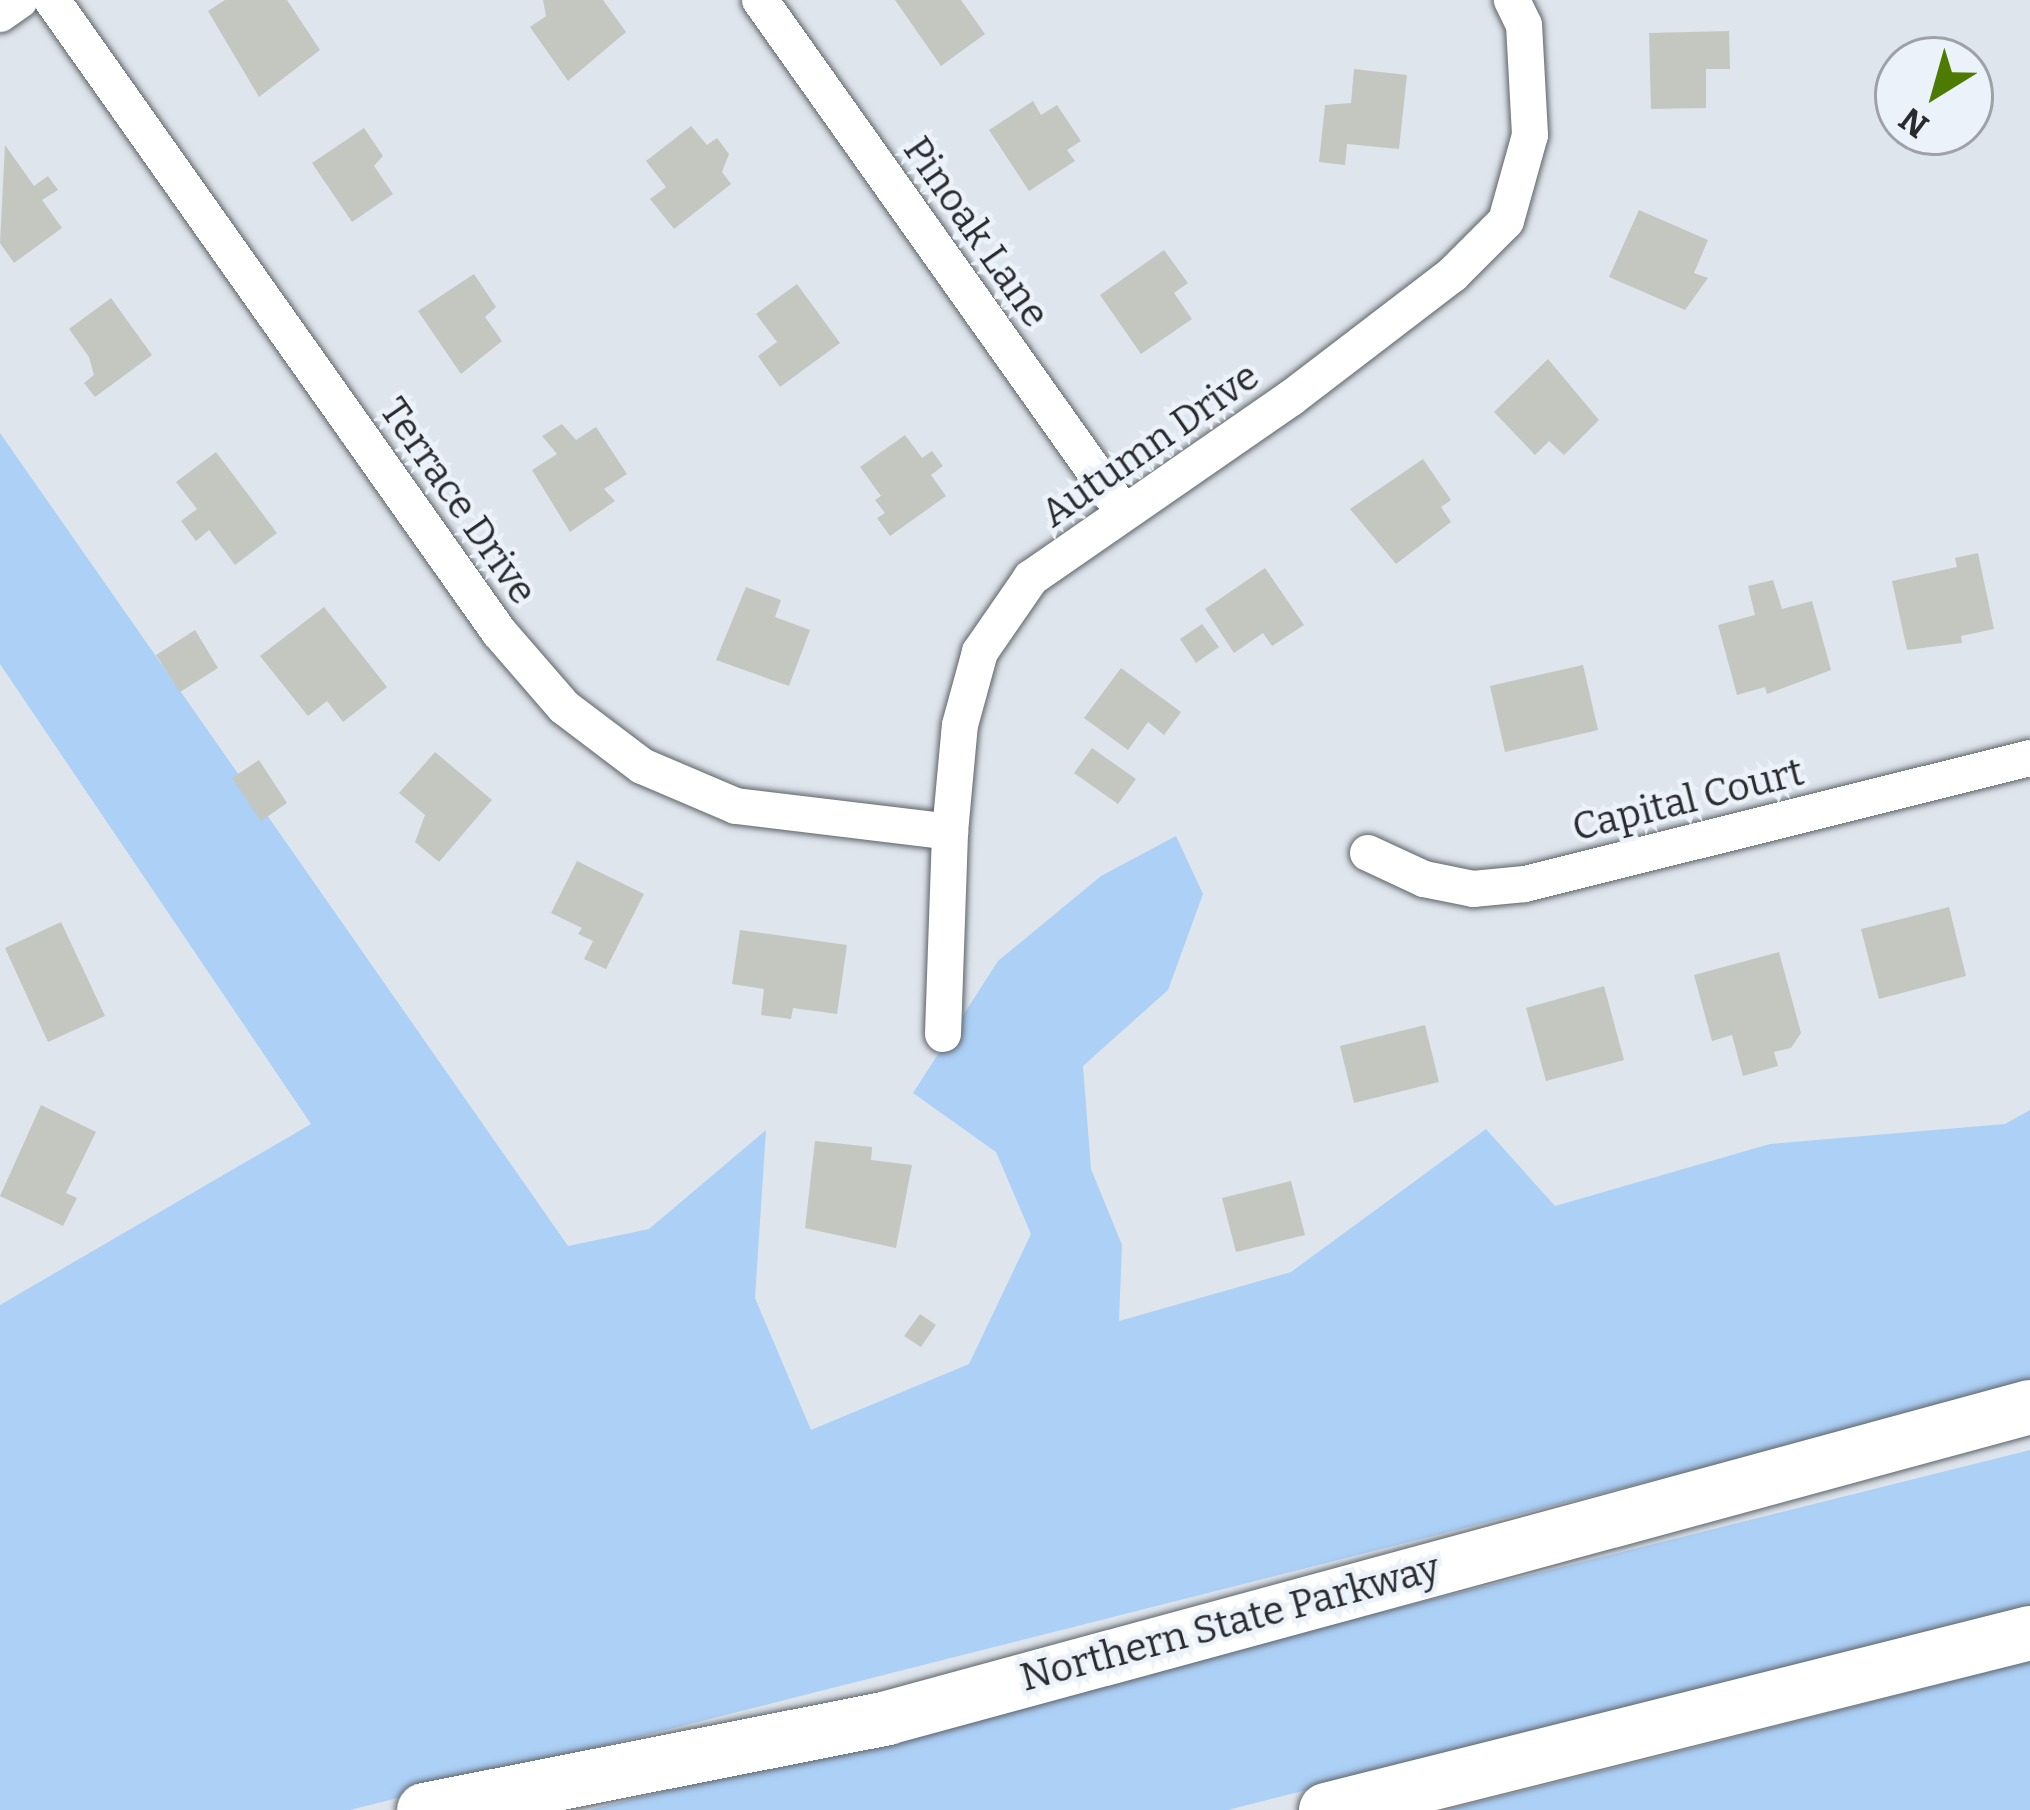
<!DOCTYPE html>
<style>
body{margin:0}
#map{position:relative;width:2030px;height:1810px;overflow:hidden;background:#dfe5ec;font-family:Bitter,serif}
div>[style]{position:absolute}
.green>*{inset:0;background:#add0f6}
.building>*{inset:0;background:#c3c7bf}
.roads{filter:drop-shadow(0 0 3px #5d6369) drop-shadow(0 0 3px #5d6369)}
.minor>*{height:36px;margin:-18px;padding:0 18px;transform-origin:18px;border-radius:18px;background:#fff}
.highway>*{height:54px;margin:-27px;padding:0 27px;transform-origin:27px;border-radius:27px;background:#fff}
span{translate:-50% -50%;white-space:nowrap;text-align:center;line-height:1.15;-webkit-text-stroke:9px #ecf2f9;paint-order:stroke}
.street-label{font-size:39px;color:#292b2e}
.north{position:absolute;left:1874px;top:36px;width:120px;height:120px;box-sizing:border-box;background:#ecf2f9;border:3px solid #9ea2a8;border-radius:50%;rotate:217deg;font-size:33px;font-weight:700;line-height:48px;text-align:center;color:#292b2e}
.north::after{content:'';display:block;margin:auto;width:42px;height:54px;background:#4d7b01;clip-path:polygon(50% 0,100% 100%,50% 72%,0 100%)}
</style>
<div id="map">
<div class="green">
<div style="clip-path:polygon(0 433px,568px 1246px,649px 1229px,766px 1130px,755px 1298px,811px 1430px,969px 1364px,1031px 1234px,996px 1152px,913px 1093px,998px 961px,1101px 876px,1176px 836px,1203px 894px,1168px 990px,1083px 1066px,1091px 1169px,1122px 1245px,1119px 1321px,1291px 1272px,1486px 1129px,1555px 1206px,1770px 1144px,2005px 1124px,2030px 1110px,2030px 1385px,350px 1810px,0 1810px,0 1305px,311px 1124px,0 664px)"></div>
<div style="clip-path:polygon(2030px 1450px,2030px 1606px,1228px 1810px,589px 1810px)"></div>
<div style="clip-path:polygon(2030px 1661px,2030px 1810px,1446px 1810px,1650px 1759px)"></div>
</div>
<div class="building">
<div style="clip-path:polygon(225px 0,287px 0,320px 50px,259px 97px,208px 11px)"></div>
<div style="clip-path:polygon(543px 0,603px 0,626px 32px,568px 81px,530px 27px,546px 16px)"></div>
<div style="clip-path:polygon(895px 0,961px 0,985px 34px,941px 66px)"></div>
<div style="clip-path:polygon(1729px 31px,1730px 69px,1706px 69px,1706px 108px,1651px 109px,1649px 33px)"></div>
<div style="clip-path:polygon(1354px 69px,1407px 75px,1399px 149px,1347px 144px,1345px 165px,1319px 162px,1325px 105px,1351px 103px)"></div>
<div style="clip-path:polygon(1033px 101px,1041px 115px,1057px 105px,1081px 141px,1067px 150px,1075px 161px,1029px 191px,989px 130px)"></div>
<div style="clip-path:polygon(691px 126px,707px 145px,717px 138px,729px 154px,722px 172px,731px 184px,674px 229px,650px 199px,666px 187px,646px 161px)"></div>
<div style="clip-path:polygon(364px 128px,383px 156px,374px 166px,393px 194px,352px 222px,312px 163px)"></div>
<div style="clip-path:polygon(5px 145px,34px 186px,48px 176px,58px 190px,42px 200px,62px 228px,14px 263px,0 243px)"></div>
<div style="clip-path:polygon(1639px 210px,1708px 240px,1694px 273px,1708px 278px,1685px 310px,1609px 277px)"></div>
<div style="clip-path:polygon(1164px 250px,1188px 283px,1174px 293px,1192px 319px,1141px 354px,1100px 295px)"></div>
<div style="clip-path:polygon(474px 274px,496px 307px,485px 317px,502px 341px,461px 374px,418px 311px)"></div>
<div style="clip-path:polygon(797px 284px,840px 343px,780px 387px,758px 356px,777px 342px,756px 314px)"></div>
<div style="clip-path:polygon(111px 298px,152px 355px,95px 397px,84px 383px,94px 375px,89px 357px,69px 329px)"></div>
<div style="clip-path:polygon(1548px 359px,1599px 420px,1564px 455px,1549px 441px,1535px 455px,1494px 412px)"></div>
<div style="clip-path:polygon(562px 424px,576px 440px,596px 427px,627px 474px,604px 489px,615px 501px,570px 532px,532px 470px,557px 454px,542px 436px)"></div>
<div style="clip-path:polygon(905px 435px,922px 458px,932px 451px,943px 466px,931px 475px,946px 496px,890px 536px,877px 518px,885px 513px,875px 500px,881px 496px,860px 467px)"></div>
<div style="clip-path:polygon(216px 452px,277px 533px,235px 565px,209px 530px,196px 541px,181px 521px,197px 509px,176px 482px)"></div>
<div style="clip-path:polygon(1423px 459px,1451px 500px,1441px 507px,1451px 522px,1396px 564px,1350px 509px)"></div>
<div style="clip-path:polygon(1978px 553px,1994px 629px,1961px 636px,1962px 643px,1907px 650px,1892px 581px,1957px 567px,1955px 558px)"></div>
<div style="clip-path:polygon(1265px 568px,1304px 625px,1272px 646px,1263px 633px,1234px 653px,1205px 609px)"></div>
<div style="clip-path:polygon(1773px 580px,1782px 609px,1812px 601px,1831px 670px,1767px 694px,1765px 687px,1737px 695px,1718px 625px,1755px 615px,1748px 586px)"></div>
<div style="clip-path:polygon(746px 587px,781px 600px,775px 617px,810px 630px,789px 686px,716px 660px)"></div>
<div style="clip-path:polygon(324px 607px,387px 687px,343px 722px,327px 701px,308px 716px,260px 656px)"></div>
<div style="clip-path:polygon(1202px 624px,1219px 647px,1196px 663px,1180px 639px)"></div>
<div style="clip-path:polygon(195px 630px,218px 668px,180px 692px,156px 655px)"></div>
<div style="clip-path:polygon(1583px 665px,1598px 730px,1505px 752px,1490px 686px)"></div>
<div style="clip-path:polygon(1121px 668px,1181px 712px,1164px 735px,1148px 722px,1128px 750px,1084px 718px)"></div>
<div style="clip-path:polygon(1092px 748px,1136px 779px,1118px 804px,1074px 773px)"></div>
<div style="clip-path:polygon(435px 752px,492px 800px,439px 862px,415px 842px,425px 815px,399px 793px)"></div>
<div style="clip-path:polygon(259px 760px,287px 803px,261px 821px,232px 778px)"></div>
<div style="clip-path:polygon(577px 861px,644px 894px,606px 969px,584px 959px,593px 941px,578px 934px,582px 928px,551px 913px)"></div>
<div style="clip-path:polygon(1949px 907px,1966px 976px,1879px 999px,1861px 929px)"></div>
<div style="clip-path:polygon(61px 922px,105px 1016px,48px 1042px,5px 948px)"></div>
<div style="clip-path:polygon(740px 930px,847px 945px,837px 1014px,793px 1008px,791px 1019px,761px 1015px,764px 989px,732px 984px)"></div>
<div style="clip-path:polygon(1779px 952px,1801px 1033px,1791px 1048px,1774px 1052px,1778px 1066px,1743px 1076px,1732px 1035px,1712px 1041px,1694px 975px)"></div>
<div style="clip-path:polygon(1604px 986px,1624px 1060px,1546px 1081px,1526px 1008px)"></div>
<div style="clip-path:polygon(1425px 1025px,1439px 1082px,1354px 1103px,1340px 1046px)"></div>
<div style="clip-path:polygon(41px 1105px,96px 1132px,66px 1193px,77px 1198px,63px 1226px,0 1196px)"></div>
<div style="clip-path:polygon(815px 1141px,872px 1147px,871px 1160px,912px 1165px,896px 1248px,805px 1228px)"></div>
<div style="clip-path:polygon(1291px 1181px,1305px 1235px,1236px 1252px,1222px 1198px)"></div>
<div style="clip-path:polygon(920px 1314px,936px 1325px,921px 1347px,904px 1336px)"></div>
</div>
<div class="roads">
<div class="minor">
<div style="left:52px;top:0;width:774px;rotate:54.73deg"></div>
<div style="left:499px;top:632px;width:99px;rotate:49.1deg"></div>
<div style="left:564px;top:707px;width:98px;rotate:37.1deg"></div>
<div style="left:642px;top:766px;width:102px;rotate:23.1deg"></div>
<div style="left:736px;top:806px;width:216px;rotate:6.9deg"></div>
<div style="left:760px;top:0;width:629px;rotate:54.64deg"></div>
<div style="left:0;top:14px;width:24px;rotate:-35deg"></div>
<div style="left:1368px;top:853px;width:62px;rotate:24.9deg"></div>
<div style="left:1424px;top:879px;width:50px;rotate:11.5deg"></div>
<div style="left:1473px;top:889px;width:52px;rotate:-5.5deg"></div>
<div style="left:1525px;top:884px;width:520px;rotate:-14.01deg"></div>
<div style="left:943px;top:1034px;width:202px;rotate:-88deg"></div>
<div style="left:950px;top:832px;width:107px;rotate:-84.7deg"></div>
<div style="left:960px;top:725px;width:76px;rotate:-74.7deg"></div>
<div style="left:980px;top:652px;width:90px;rotate:-55.4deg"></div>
<div style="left:1031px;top:578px;width:316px;rotate:-34.7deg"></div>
<div style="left:1291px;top:398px;width:203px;rotate:-37.4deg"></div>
<div style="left:1452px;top:275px;width:76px;rotate:-45deg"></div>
<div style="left:1506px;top:221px;width:89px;rotate:-74.4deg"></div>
<div style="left:1530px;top:135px;width:110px;rotate:-93.1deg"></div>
<div style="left:1524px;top:25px;width:28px;rotate:-116deg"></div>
</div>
<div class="highway">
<div style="left:424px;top:1810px;width:472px;rotate:-11.2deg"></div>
<div style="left:887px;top:1718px;width:1185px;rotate:-15.22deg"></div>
<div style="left:1326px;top:1810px;width:726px;rotate:-14.11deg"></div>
</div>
</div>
<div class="street-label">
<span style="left:976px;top:232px;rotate:55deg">Pinoak Lane</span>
<span style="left:1150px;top:445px;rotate:-35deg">Autumn Drive</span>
<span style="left:458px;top:501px;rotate:55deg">Terrace Drive</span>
<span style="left:1688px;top:800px;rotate:-14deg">Capital Court</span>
<span style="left:1230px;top:1623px;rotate:-15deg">Northern State Parkway</span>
</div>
<div class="north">N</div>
</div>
